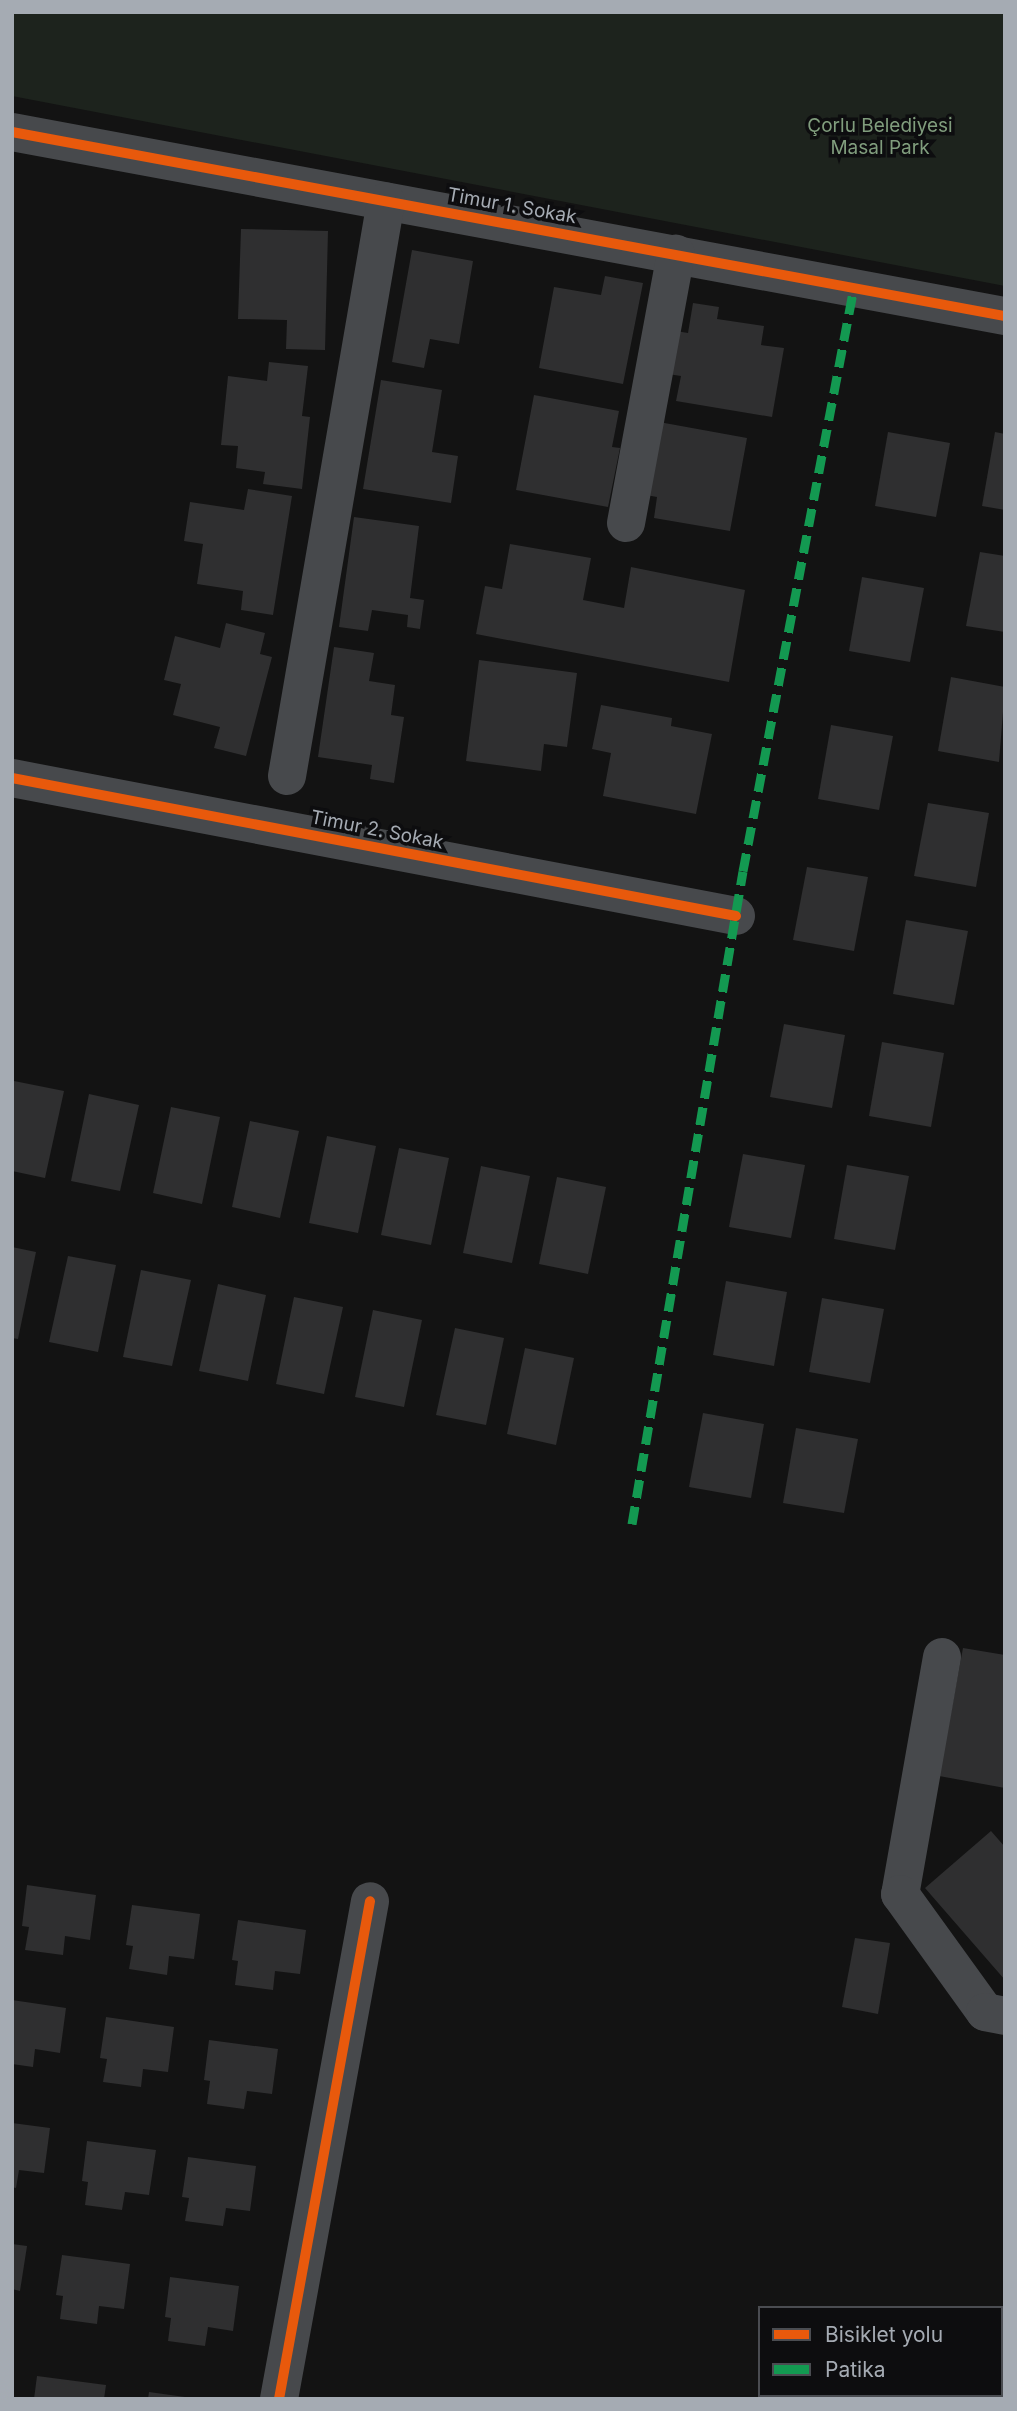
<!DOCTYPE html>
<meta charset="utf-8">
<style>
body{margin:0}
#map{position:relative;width:1017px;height:2411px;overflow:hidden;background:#131313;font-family:Inter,sans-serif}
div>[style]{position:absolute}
.green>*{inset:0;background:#1d231d}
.building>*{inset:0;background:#2f2f30}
.minor>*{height:38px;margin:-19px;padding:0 19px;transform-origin:19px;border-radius:19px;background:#47494c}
.quiet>*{height:9px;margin-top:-4.5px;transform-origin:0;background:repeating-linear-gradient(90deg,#139951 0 18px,transparent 0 27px)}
.cycleway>*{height:10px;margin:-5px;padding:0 5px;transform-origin:5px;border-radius:5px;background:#e8590c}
span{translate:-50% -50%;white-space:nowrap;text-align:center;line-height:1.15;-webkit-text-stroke:7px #0d0d0f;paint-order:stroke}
.park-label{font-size:19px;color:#809d7d}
.street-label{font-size:19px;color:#a5abb3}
.frame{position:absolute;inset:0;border:14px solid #a5abb3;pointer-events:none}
.legend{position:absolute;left:758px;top:2306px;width:245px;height:91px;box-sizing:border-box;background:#0d0d0f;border:2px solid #4a4c51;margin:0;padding:9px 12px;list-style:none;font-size:21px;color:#a5abb3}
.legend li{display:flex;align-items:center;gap:14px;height:35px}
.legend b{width:35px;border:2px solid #4a4c51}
</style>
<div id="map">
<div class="green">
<div style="clip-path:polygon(12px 12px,1005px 12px,1005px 286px,12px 96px)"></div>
</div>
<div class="building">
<div style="clip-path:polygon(241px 229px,328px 231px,325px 350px,286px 349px,287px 320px,238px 319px)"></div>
<div style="clip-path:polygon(412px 250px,473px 261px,459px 344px,430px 339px,424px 368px,392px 362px)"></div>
<div style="clip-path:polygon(605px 276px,643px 283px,623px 384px,539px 368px,554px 287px,601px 295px)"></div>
<div style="clip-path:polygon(693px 303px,719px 307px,717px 319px,764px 326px,761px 345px,784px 348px,772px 417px,676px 401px,681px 376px,668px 374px,676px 331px,688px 333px)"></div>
<div style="clip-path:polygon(269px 362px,308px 366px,302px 416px,310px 417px,302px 489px,263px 484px,265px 472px,236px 468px,238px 446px,221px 445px,228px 376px,267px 381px)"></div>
<div style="clip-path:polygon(381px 380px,442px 390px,432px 452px,458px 456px,451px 503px,363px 489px)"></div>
<div style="clip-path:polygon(534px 395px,619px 411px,612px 447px,620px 448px,608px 507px,516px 490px)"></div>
<div style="clip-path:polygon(659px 422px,747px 438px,730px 531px,654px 518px,657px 497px,646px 495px)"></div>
<div style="clip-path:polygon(888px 432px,950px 443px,936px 517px,875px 506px)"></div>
<div style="clip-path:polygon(995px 432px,1005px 434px,1005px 510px,982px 506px)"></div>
<div style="clip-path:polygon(248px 489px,292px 496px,273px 615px,241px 610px,243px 591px,197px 584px,203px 544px,184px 541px,190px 502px,244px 510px)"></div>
<div style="clip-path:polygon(354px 517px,419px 526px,410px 598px,424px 600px,420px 629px,407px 627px,408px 615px,372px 610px,368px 631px,339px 627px)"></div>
<div style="clip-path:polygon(510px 544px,591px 558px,583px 600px,624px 608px,631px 567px,745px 590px,729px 682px,476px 634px,485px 586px,502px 589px)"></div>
<div style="clip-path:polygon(980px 552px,1005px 556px,1005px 632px,966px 626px)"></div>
<div style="clip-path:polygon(862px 577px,924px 588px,910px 662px,849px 651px)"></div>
<div style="clip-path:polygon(226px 623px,265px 633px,260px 654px,272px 657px,246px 756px,214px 748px,220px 727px,173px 715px,181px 684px,164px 680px,175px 636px,220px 648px)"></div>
<div style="clip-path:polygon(334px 647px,374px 653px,369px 681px,395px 685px,391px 715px,404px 717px,394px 783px,370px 779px,372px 765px,318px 757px)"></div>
<div style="clip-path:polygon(479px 660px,577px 673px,567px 747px,544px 744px,541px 771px,466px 761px)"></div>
<div style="clip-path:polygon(951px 677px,1005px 687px,999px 762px,938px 751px)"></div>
<div style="clip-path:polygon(601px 705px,672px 718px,671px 726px,712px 734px,696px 814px,603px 796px,611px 753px,592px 749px)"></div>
<div style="clip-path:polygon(831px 725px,893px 736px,879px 810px,818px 799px)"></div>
<div style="clip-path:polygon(928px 803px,989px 813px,976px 887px,914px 876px)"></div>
<div style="clip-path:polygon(807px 867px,868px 877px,854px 951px,793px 940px)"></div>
<div style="clip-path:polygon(906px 920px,968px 931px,954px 1005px,893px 994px)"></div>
<div style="clip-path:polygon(784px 1024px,845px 1035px,832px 1108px,770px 1097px)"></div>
<div style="clip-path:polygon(882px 1042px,944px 1053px,931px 1127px,869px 1116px)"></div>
<div style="clip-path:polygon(14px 1081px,64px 1091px,45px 1178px,12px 1171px)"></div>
<div style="clip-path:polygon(89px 1094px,139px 1105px,120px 1191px,71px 1181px)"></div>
<div style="clip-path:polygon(171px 1107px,220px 1117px,202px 1204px,153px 1193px)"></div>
<div style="clip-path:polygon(250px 1121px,299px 1131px,280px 1218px,232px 1207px)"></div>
<div style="clip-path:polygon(327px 1136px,376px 1146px,358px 1233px,309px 1223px)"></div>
<div style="clip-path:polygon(399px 1148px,449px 1158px,431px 1245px,381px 1235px)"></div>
<div style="clip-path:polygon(743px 1154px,805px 1165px,791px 1238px,729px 1227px)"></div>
<div style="clip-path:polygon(847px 1165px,909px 1176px,895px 1250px,834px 1239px)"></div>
<div style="clip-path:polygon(481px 1166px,530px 1176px,512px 1263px,463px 1253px)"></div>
<div style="clip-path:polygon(557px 1177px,606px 1187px,588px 1274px,539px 1264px)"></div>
<div style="clip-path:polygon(12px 1247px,36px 1252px,18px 1339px,12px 1338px)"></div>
<div style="clip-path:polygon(68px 1256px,116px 1265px,98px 1352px,49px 1342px)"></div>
<div style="clip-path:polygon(141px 1270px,191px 1280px,172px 1366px,123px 1357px)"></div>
<div style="clip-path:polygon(726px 1281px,787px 1292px,774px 1366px,713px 1355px)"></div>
<div style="clip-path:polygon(218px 1284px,266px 1295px,248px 1381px,199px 1371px)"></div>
<div style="clip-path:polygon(294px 1297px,343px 1307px,324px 1394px,276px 1384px)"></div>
<div style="clip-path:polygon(822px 1298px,884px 1309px,870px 1383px,809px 1372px)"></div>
<div style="clip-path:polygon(373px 1310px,422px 1320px,404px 1407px,355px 1397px)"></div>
<div style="clip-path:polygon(455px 1328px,504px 1338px,486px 1425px,436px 1415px)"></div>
<div style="clip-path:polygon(525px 1348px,574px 1358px,556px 1445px,507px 1434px)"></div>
<div style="clip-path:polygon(703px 1413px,764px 1424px,751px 1498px,689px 1487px)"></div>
<div style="clip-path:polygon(796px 1428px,858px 1439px,844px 1513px,783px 1503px)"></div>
<div style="clip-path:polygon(963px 1648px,1005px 1655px,1005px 1788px,939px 1776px)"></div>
<div style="clip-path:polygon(991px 1831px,1005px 1847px,1005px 1980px,925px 1888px)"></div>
<div style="clip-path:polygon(27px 1885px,96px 1895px,90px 1940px,65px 1936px,63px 1955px,25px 1950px,29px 1927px,22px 1926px)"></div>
<div style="clip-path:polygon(132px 1905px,200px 1914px,194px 1959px,169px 1956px,167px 1975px,129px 1969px,133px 1946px,126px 1945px)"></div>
<div style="clip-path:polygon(238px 1920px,306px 1930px,300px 1974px,275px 1971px,273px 1990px,235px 1985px,238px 1961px,232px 1960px)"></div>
<div style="clip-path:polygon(855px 1938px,890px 1943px,878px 2014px,842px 2007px)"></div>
<div style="clip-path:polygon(12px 2000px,66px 2008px,60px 2053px,35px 2049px,33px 2067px,12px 2064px)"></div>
<div style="clip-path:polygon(106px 2017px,174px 2027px,168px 2072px,143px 2069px,141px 2087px,103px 2082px,107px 2059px,100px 2058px)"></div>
<div style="clip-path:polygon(209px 2040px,278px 2049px,272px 2094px,247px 2091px,244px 2109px,207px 2104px,210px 2081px,204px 2080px)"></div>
<div style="clip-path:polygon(12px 2123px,50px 2128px,44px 2173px,19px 2170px,16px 2188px,12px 2187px)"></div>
<div style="clip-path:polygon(87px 2141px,156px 2150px,149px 2195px,125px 2192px,122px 2210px,85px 2205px,88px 2182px,82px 2181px)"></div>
<div style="clip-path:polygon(188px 2157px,256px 2166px,250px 2211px,226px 2208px,223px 2226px,185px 2221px,189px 2198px,182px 2197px)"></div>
<div style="clip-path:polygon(12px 2244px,27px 2246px,20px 2291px,12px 2289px)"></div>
<div style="clip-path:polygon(62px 2255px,130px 2264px,124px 2309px,99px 2306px,97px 2324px,60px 2319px,63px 2296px,56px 2295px)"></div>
<div style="clip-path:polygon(170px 2277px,239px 2286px,233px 2331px,208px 2327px,205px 2346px,168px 2341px,171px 2318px,165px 2317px)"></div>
<div style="clip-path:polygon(37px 2376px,106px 2385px,104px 2399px,34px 2399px)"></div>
<div style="clip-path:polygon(149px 2392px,185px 2397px,185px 2399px,148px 2399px)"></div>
</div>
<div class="minor">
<div style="left:12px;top:132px;width:1010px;rotate:10.5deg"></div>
<div style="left:626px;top:523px;width:274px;rotate:-79.5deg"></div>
<div style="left:287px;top:776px;width:583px;rotate:-80.23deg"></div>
<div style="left:12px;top:778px;width:737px;rotate:10.79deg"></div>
<div style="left:942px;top:1657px;width:241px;rotate:100deg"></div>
<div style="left:900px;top:1894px;width:145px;rotate:54.2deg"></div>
<div style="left:985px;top:2012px;width:20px;rotate:11deg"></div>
<div style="left:279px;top:2399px;width:506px;rotate:-79.64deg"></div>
</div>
<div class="quiet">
<div style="left:632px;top:1524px;width:662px;rotate:-80.35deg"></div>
<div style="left:743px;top:871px;width:594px;rotate:-79.24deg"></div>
</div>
<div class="cycleway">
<div style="left:12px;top:132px;width:1010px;rotate:10.5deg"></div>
<div style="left:12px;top:778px;width:737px;rotate:10.79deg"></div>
<div style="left:279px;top:2399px;width:506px;rotate:-79.64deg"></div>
</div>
<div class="park-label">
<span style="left:880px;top:137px">Çorlu Belediyesi<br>Masal Park</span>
</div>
<div class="street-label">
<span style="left:512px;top:206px;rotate:10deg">Timur 1. Sokak</span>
<span style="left:377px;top:830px;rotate:11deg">Timur 2. Sokak</span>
</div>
<div class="frame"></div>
<ul class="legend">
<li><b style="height:9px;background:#e8590c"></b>Bisiklet yolu</li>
<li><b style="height:9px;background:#139951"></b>Patika</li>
</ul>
</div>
